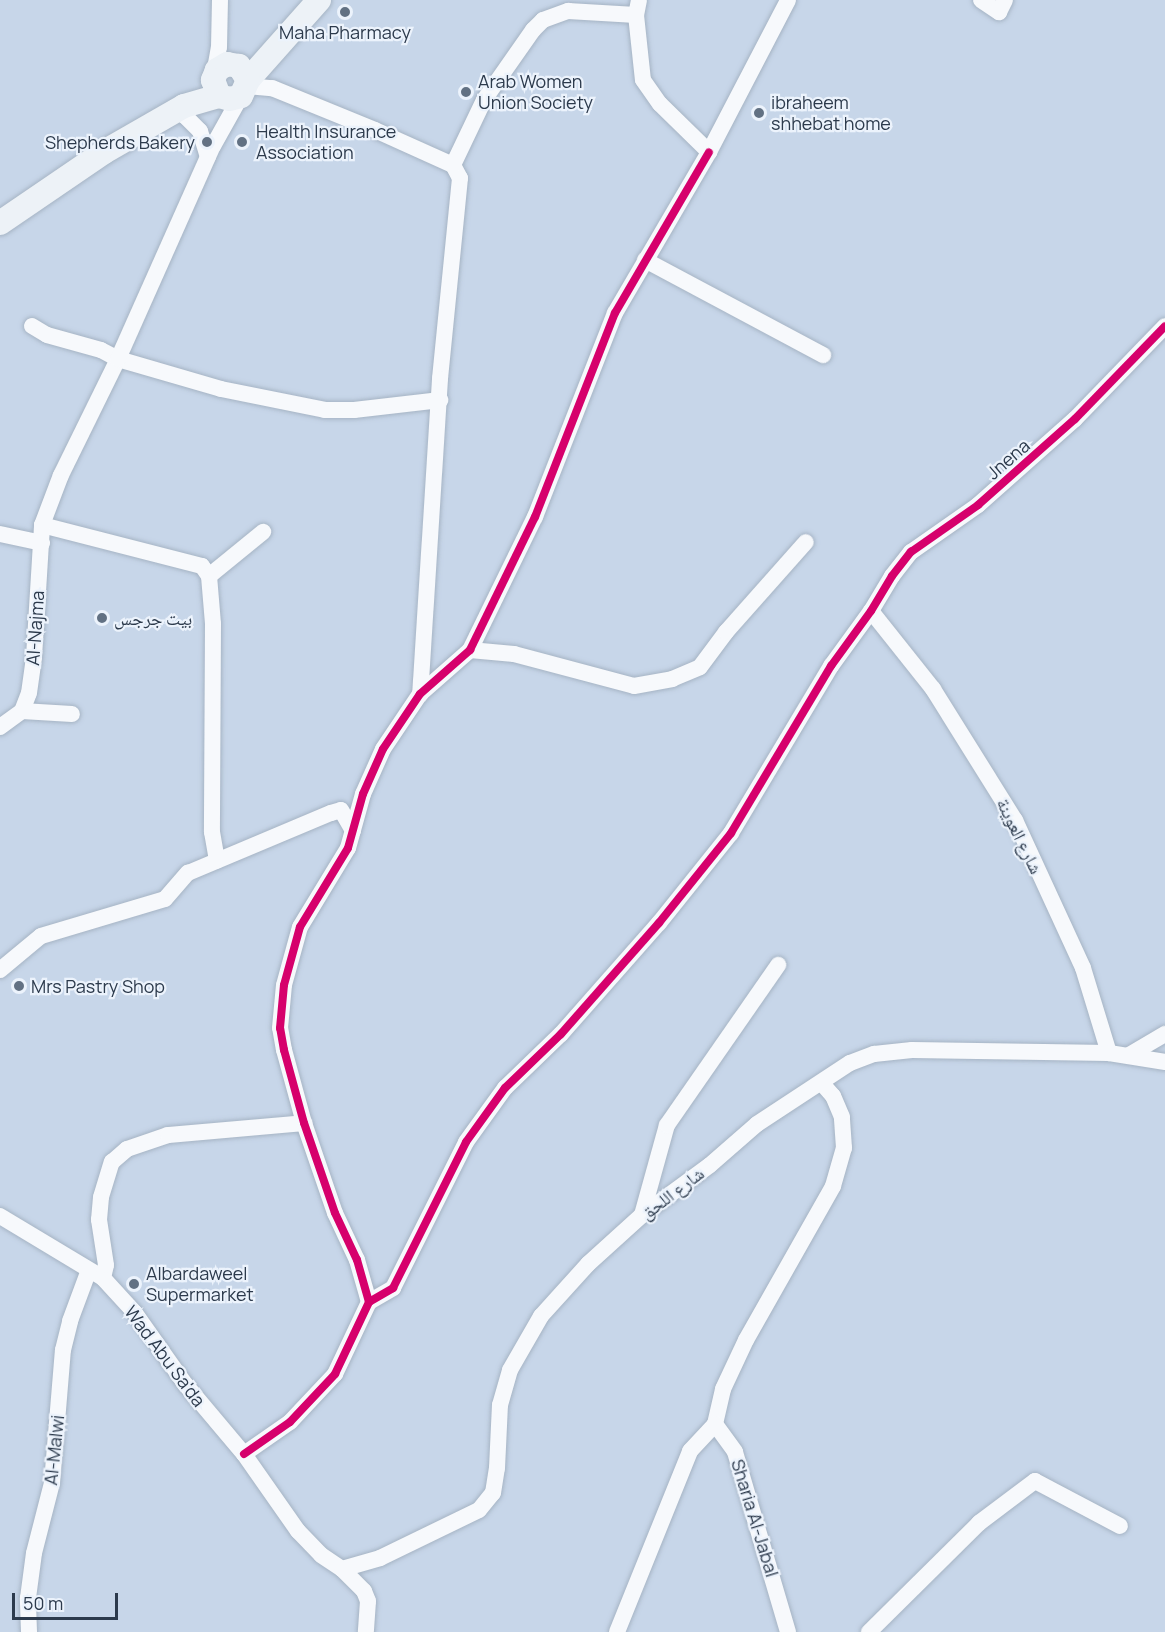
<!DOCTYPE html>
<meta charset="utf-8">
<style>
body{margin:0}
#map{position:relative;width:1165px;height:1632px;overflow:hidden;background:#c7d6e9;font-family:Manrope,"Noto Naskh Arabic",sans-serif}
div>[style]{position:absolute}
.roads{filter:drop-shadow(0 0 2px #a6b4c4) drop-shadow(0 0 2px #a6b4c4)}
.street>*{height:16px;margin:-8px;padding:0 8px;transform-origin:8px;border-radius:8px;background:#f7f9fc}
.secondary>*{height:24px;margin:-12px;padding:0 12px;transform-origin:12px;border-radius:12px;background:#edf2f7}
.cycleway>*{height:8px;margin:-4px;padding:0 4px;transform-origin:4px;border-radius:4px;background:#d6006c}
.dots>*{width:16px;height:16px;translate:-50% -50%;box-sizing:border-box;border:3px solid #ecf3fc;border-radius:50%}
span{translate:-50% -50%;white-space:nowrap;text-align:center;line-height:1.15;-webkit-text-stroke:4.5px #ecf3fc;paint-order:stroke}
.poi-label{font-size:18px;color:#2c3a4c}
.left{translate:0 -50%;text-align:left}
.right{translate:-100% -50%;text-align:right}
.street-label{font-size:18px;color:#2c3a4c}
.scale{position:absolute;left:12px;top:1593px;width:106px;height:27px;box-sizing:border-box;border:3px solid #2c3a4c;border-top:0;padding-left:8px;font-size:18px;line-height:21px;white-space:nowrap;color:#2c3a4c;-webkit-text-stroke:4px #ecf3fc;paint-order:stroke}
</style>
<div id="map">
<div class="roads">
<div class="street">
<div style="left:639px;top:0;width:15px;rotate:101deg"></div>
<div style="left:636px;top:15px;width:65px;rotate:83.9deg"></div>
<div style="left:643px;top:80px;width:29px;rotate:55deg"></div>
<div style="left:660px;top:104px;width:69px;rotate:44.4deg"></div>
<div style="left:709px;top:152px;width:171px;rotate:-62.5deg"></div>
<div style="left:981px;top:0;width:22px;rotate:34deg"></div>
<div style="left:999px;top:12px;width:13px;rotate:-63deg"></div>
<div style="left:214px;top:75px;width:28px;rotate:-80deg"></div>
<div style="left:219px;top:47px;width:47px;rotate:-88.8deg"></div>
<div style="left:247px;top:86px;width:25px;rotate:5deg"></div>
<div style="left:272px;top:88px;width:111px;rotate:22.2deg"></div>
<div style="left:375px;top:130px;width:85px;rotate:24.2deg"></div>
<div style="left:453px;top:165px;width:15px;rotate:62deg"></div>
<div style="left:460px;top:178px;width:202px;rotate:95.7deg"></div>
<div style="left:440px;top:379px;width:316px;rotate:93.6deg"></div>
<div style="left:175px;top:111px;width:11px;rotate:27deg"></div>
<div style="left:185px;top:116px;width:21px;rotate:45deg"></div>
<div style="left:200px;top:131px;width:27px;rotate:73deg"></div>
<div style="left:453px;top:165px;width:72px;rotate:-64.5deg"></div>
<div style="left:484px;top:100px;width:85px;rotate:-55deg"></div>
<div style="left:533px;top:30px;width:14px;rotate:-45deg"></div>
<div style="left:543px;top:20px;width:27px;rotate:-20deg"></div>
<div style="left:568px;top:11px;width:68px;rotate:3.4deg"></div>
<div style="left:645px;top:260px;width:202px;rotate:28.1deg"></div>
<div style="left:32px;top:326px;width:17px;rotate:31deg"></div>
<div style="left:47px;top:335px;width:56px;rotate:15.5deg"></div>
<div style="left:101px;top:350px;width:19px;rotate:28deg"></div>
<div style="left:118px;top:359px;width:107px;rotate:16.2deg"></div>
<div style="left:221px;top:389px;width:106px;rotate:11.4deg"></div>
<div style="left:325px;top:410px;width:29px"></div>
<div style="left:354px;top:410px;width:87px;rotate:-6.6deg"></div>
<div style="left:42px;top:525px;width:165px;rotate:14.4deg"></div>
<div style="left:202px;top:566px;width:12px;rotate:55deg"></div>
<div style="left:209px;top:576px;width:48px;rotate:85.2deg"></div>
<div style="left:213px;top:624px;width:208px;rotate:90.3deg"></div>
<div style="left:212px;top:832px;width:29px;rotate:80deg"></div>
<div style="left:0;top:534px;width:43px;rotate:12.1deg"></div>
<div style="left:209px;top:576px;width:70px;rotate:-39.2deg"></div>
<div style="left:871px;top:611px;width:100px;rotate:51.5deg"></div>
<div style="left:933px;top:689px;width:155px;rotate:58deg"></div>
<div style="left:1015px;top:820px;width:163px;rotate:65.3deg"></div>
<div style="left:1083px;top:968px;width:89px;rotate:73deg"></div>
<div style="left:470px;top:650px;width:44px;rotate:5.2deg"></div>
<div style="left:514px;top:654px;width:124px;rotate:14.9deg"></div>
<div style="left:634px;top:686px;width:39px;rotate:-10deg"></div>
<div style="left:672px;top:679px;width:30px;rotate:-23deg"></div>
<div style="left:700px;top:667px;width:44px;rotate:-53.4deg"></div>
<div style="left:726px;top:632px;width:120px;rotate:-48.4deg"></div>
<div style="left:22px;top:711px;width:50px;rotate:3.4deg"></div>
<div style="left:0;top:727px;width:27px;rotate:-36deg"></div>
<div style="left:22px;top:711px;width:19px;rotate:-69deg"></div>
<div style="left:29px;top:693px;width:36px;rotate:-82deg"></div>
<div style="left:34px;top:657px;width:132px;rotate:-86.5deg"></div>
<div style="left:42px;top:525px;width:53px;rotate:-69.2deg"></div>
<div style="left:61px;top:475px;width:129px;rotate:-63.8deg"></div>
<div style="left:118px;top:359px;width:233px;rotate:-66deg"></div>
<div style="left:213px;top:146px;width:57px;rotate:-60.8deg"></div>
<div style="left:0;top:970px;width:53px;rotate:-39.7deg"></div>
<div style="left:41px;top:936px;width:129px;rotate:-16.6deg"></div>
<div style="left:165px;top:899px;width:35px;rotate:-49deg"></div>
<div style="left:188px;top:873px;width:155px;rotate:-22.8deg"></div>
<div style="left:331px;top:813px;width:10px;rotate:-17deg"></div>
<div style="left:341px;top:810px;width:24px;rotate:60deg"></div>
<div style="left:1129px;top:1055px;width:42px;rotate:-30.3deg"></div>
<div style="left:642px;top:1215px;width:93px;rotate:-74.5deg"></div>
<div style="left:667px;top:1125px;width:195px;rotate:-55.2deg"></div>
<div style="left:0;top:1216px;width:120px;rotate:31deg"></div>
<div style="left:103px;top:1278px;width:47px;rotate:47.6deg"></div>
<div style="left:135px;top:1313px;width:87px;rotate:54.8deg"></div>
<div style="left:185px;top:1384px;width:92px;rotate:49.9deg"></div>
<div style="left:244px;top:1454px;width:94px;rotate:55deg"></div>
<div style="left:298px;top:1531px;width:33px;rotate:46deg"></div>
<div style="left:321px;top:1555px;width:25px;rotate:34deg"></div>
<div style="left:342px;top:1569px;width:31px;rotate:45deg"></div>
<div style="left:364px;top:1591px;width:11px;rotate:68deg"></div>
<div style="left:368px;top:1601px;width:31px;rotate:94deg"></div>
<div style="left:103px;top:1278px;width:13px;rotate:-77deg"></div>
<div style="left:106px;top:1265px;width:46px;rotate:-98.8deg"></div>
<div style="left:99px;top:1220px;width:23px;rotate:-85deg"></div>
<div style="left:101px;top:1197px;width:37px;rotate:-73deg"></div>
<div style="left:112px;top:1162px;width:20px;rotate:-41deg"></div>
<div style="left:127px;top:1149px;width:43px;rotate:-18.9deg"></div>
<div style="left:168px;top:1135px;width:137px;rotate:-5deg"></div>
<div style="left:369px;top:1302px;width:28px;rotate:-30deg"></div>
<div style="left:393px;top:1288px;width:163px;rotate:-63.4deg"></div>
<div style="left:466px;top:1142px;width:67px;rotate:-54.2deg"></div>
<div style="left:505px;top:1088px;width:78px;rotate:-44deg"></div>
<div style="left:561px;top:1034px;width:148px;rotate:-48.6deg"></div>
<div style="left:659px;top:923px;width:115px;rotate:-51.3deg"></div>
<div style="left:731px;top:833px;width:195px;rotate:-59.1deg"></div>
<div style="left:831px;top:666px;width:68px;rotate:-54deg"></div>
<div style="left:871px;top:611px;width:41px;rotate:-59deg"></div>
<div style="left:892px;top:576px;width:31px;rotate:-52deg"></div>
<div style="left:911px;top:552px;width:82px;rotate:-35deg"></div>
<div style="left:978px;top:505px;width:130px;rotate:-41.6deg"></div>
<div style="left:1075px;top:419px;width:129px;rotate:-45.9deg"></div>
<div style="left:715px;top:1424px;width:36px;rotate:-77deg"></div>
<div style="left:723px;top:1389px;width:54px;rotate:-64.9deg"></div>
<div style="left:746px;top:1340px;width:177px;rotate:-60.5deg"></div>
<div style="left:833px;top:1186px;width:40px;rotate:-74deg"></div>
<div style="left:844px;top:1148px;width:31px;rotate:-94deg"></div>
<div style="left:842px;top:1117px;width:23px;rotate:-113deg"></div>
<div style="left:833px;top:1096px;width:18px;rotate:-131deg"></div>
<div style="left:244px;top:1454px;width:56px;rotate:-34.8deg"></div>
<div style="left:290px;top:1422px;width:66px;rotate:-46.8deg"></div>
<div style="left:335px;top:1374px;width:80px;rotate:-64.7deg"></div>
<div style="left:369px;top:1302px;width:44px;rotate:-105.9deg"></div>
<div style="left:357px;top:1260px;width:52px;rotate:-115.1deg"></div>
<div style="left:335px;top:1213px;width:95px;rotate:-109deg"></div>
<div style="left:304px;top:1123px;width:76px;rotate:-105.3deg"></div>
<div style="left:284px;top:1050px;width:22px;rotate:-100deg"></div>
<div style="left:280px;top:1028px;width:43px;rotate:-84.7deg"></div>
<div style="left:284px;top:985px;width:60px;rotate:-74.6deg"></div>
<div style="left:300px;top:927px;width:92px;rotate:-58.7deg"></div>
<div style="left:348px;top:848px;width:56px;rotate:-74.5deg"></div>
<div style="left:363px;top:794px;width:49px;rotate:-66deg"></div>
<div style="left:383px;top:749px;width:66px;rotate:-56.1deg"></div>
<div style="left:420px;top:694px;width:67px;rotate:-41.3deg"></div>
<div style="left:470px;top:650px;width:148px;rotate:-64deg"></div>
<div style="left:535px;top:517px;width:219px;rotate:-68.6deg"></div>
<div style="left:615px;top:313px;width:186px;rotate:-59.7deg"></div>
<div style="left:342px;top:1569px;width:40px;rotate:-16deg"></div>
<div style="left:380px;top:1558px;width:110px;rotate:-25.9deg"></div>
<div style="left:479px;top:1510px;width:22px;rotate:-51deg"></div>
<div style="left:493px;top:1493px;width:25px;rotate:-81deg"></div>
<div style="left:497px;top:1468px;width:63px;rotate:-87.3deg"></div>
<div style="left:500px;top:1405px;width:36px;rotate:-74deg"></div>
<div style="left:510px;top:1370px;width:62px;rotate:-60.1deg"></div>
<div style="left:541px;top:1316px;width:70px;rotate:-47.9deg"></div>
<div style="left:588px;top:1264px;width:73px;rotate:-42.2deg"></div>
<div style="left:642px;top:1215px;width:84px;rotate:-36.3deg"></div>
<div style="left:710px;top:1165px;width:62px;rotate:-41.1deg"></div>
<div style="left:757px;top:1124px;width:111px;rotate:-33.3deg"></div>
<div style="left:850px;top:1063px;width:26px;rotate:-21deg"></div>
<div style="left:874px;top:1054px;width:38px;rotate:-6deg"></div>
<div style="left:912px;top:1050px;width:197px;rotate:0.9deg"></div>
<div style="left:1109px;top:1053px;width:57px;rotate:9.1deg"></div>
<div style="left:29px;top:1632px;width:34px;rotate:-92deg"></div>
<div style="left:28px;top:1598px;width:45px;rotate:-82.4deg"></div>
<div style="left:34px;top:1553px;width:72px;rotate:-75.6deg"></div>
<div style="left:52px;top:1483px;width:133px;rotate:-85.3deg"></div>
<div style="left:63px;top:1350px;width:30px;rotate:-76deg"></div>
<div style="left:70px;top:1321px;width:54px;rotate:-69.6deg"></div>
<div style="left:617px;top:1632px;width:195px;rotate:-68deg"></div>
<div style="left:690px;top:1451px;width:37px;rotate:-47deg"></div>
<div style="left:715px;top:1424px;width:34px;rotate:54deg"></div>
<div style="left:735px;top:1452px;width:188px;rotate:73.6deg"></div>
<div style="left:869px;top:1632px;width:155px;rotate:-44.7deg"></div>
<div style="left:979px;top:1523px;width:70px;rotate:-36.9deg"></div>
<div style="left:1035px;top:1481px;width:96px;rotate:27.9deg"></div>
</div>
<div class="secondary">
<div style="left:248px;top:80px;width:107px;rotate:-48.4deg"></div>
<div style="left:0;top:223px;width:126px;rotate:-34.3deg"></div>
<div style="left:104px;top:152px;width:92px;rotate:-29.9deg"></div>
<div style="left:184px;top:106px;width:36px;rotate:-16deg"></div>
<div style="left:219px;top:96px;width:11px;rotate:15deg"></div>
<div style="left:230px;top:99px;width:11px;rotate:-15deg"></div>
<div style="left:241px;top:96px;width:17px;rotate:-66deg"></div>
<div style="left:248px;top:80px;width:17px;rotate:-123deg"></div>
<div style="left:239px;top:66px;width:12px;rotate:-171deg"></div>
<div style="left:227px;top:64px;width:12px;rotate:149deg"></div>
<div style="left:217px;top:70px;width:11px;rotate:112deg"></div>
<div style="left:213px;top:80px;width:17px;rotate:69deg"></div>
</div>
</div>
<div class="cycleway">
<div style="left:369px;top:1302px;width:28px;rotate:-30deg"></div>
<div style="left:393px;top:1288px;width:163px;rotate:-63.4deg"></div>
<div style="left:466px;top:1142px;width:67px;rotate:-54.2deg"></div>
<div style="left:505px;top:1088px;width:78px;rotate:-44deg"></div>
<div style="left:561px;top:1034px;width:148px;rotate:-48.6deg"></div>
<div style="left:659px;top:923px;width:115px;rotate:-51.3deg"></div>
<div style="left:731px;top:833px;width:195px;rotate:-59.1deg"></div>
<div style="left:831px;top:666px;width:68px;rotate:-54deg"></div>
<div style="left:871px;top:611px;width:41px;rotate:-59deg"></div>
<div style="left:892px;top:576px;width:31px;rotate:-52deg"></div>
<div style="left:911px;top:552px;width:82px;rotate:-35deg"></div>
<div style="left:978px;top:505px;width:130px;rotate:-41.6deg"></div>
<div style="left:1075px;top:419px;width:129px;rotate:-45.9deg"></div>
<div style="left:244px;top:1454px;width:56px;rotate:-34.8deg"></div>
<div style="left:290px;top:1422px;width:66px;rotate:-46.8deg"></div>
<div style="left:335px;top:1374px;width:80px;rotate:-64.7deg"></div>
<div style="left:369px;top:1302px;width:44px;rotate:-105.9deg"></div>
<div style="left:357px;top:1260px;width:52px;rotate:-115.1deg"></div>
<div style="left:335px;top:1213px;width:95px;rotate:-109deg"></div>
<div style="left:304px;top:1123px;width:76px;rotate:-105.3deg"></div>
<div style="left:284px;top:1050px;width:22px;rotate:-100deg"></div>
<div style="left:280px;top:1028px;width:43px;rotate:-84.7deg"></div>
<div style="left:284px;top:985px;width:60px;rotate:-74.6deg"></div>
<div style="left:300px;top:927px;width:92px;rotate:-58.7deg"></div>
<div style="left:348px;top:848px;width:56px;rotate:-74.5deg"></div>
<div style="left:363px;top:794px;width:49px;rotate:-66deg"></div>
<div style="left:383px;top:749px;width:66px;rotate:-56.1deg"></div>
<div style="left:420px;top:694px;width:67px;rotate:-41.3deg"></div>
<div style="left:470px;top:650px;width:148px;rotate:-64deg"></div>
<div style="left:535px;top:517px;width:219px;rotate:-68.6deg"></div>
<div style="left:615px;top:313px;width:186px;rotate:-59.7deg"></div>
</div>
<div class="dots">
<div style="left:345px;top:12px;background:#627183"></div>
<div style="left:466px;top:92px;background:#627183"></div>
<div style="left:759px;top:113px;background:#627183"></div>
<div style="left:207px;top:142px;background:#627183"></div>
<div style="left:242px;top:142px;background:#627183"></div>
<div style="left:102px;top:618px;background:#627183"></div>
<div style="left:19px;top:986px;background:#627183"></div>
<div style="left:134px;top:1284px;background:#627183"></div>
</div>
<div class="poi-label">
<span style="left:345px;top:32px">Maha Pharmacy</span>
<span class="left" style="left:478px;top:92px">Arab Women<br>Union Society</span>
<span class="left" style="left:771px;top:113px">ibraheem<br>shhebat home</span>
<span class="left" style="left:256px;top:142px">Health Insurance<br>Association</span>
<span class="right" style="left:195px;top:142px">Shepherds Bakery</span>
<span class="left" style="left:114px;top:618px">بيت جرجس</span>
<span class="left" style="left:31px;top:986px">Mrs Pastry Shop</span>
<span class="left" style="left:146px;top:1284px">Albardaweel<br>Supermarket</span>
</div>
<div class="street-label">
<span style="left:1008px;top:459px;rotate:-41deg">Jnena</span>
<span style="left:35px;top:628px;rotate:-86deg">Al-Najma</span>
<span style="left:1020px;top:836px;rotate:64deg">شارع العوينة</span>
<span style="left:672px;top:1193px;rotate:-37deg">شارع اللحق</span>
<span style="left:165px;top:1356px;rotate:53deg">Wad Abu Sa'da</span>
<span style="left:54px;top:1450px;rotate:-84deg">Al-Malwi</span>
<span style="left:755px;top:1518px;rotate:73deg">Sharia Al-Jabal</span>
</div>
<div class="scale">50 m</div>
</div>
